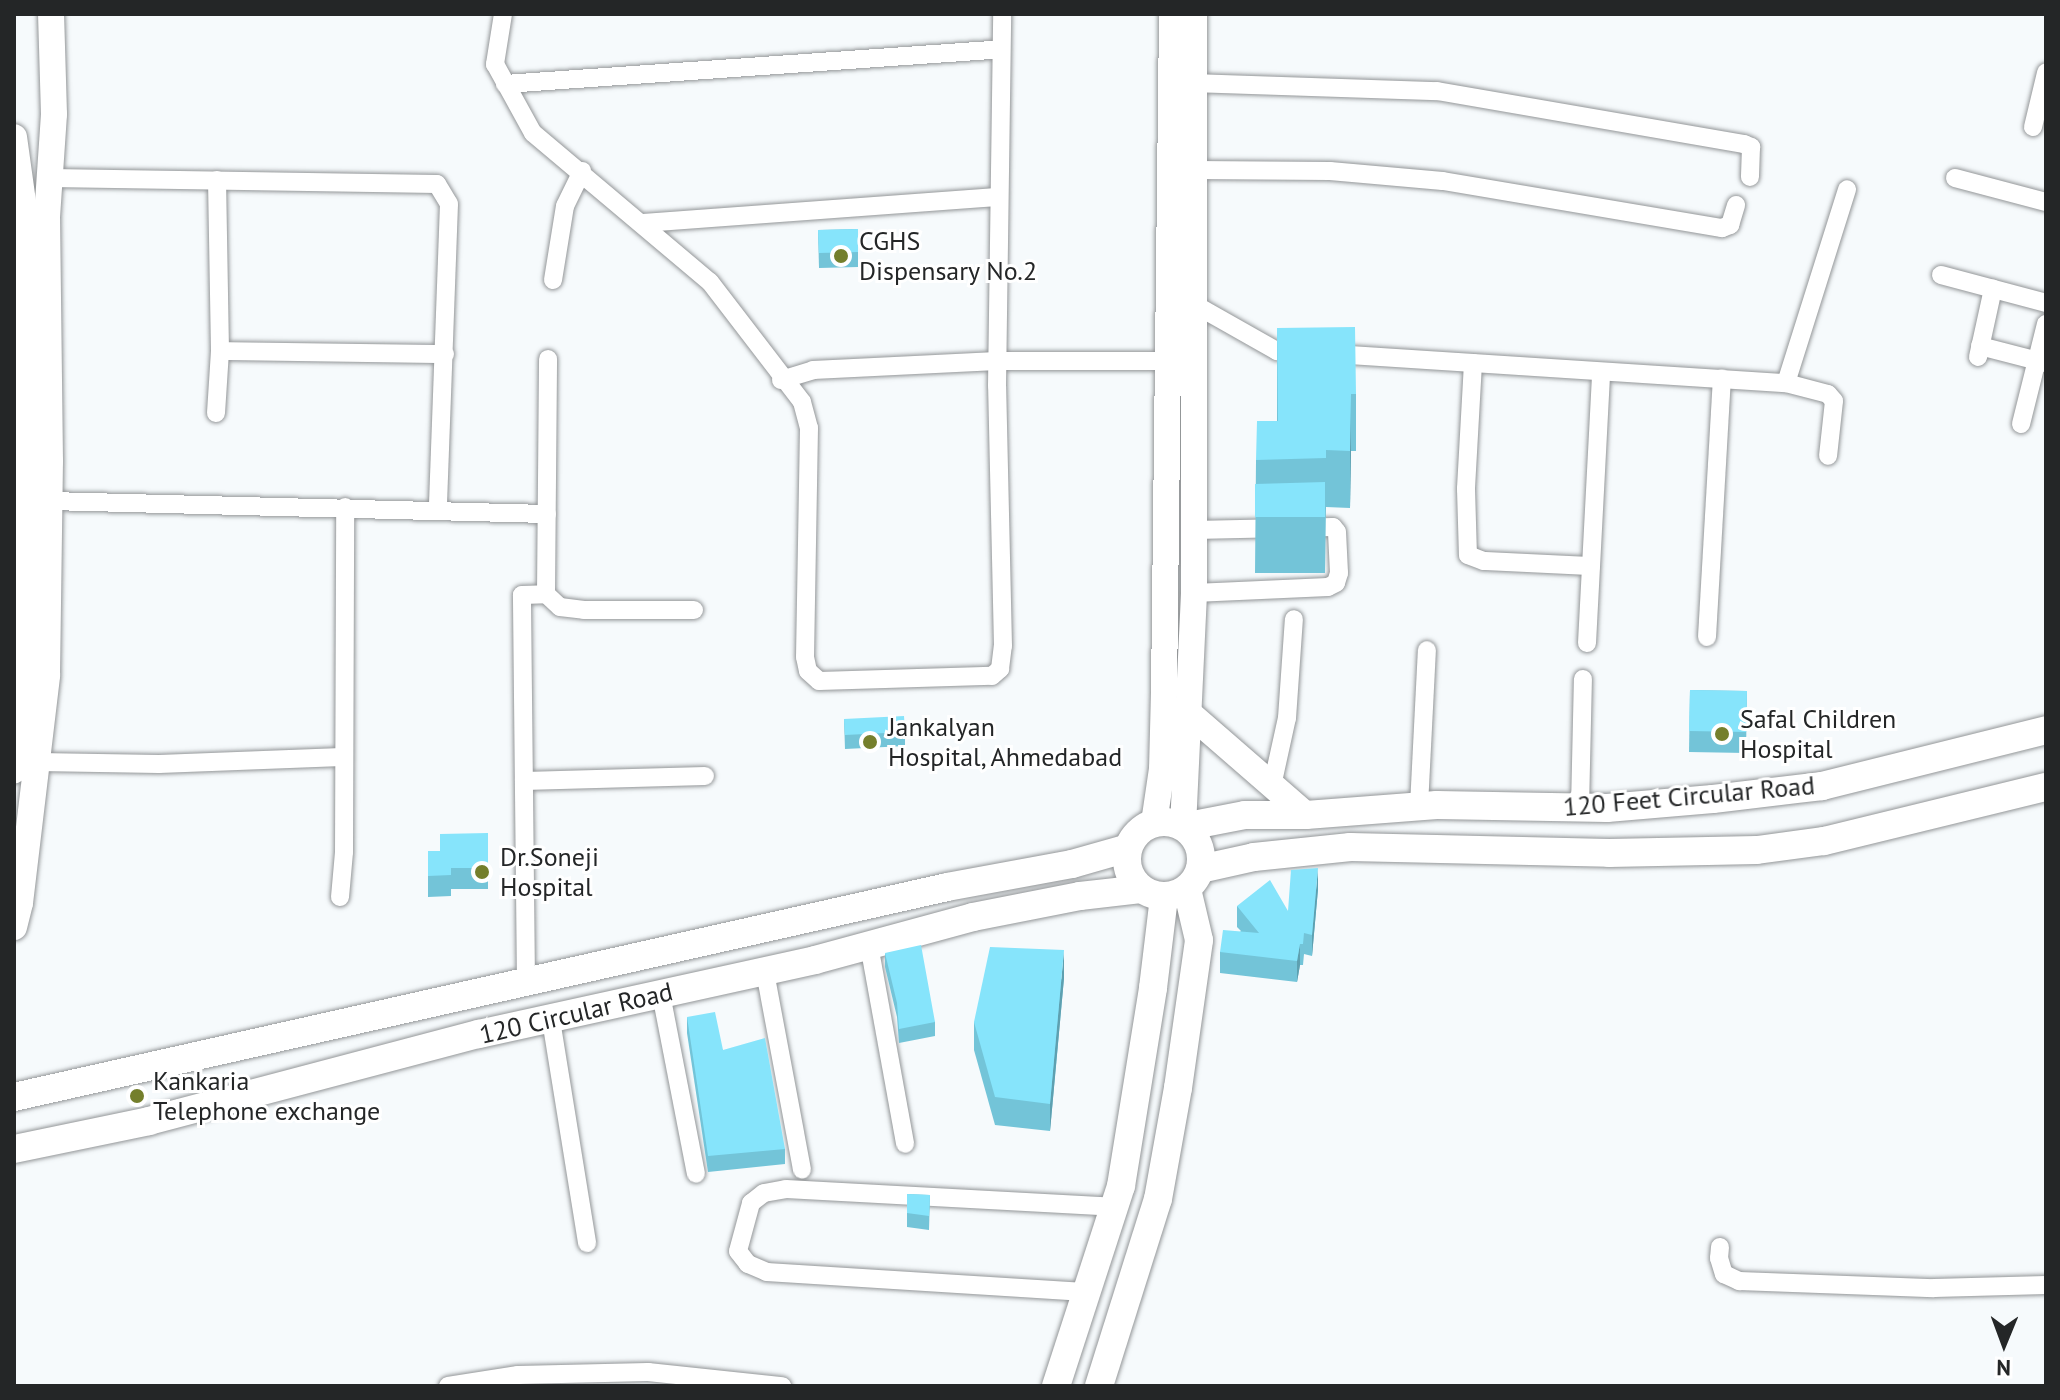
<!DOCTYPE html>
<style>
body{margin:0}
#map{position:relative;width:2060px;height:1400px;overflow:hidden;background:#f6fafc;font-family:"PT Sans",sans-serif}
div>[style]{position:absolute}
.roads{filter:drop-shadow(0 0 2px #939698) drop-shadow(0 0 2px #939698)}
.minor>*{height:18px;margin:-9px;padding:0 9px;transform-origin:9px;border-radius:9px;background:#fff}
.secondary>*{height:26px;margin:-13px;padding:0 13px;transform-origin:13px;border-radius:13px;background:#fff}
.primary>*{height:28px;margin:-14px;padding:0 14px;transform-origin:14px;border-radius:14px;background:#fff}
.primary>.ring{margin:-14px;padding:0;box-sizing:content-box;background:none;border:28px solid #fff;border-radius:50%}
.wall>*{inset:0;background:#73c4d8}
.shaded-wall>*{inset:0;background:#5ea0b0}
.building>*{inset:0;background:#86e4fb}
.dots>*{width:22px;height:22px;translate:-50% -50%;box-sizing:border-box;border:4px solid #fff;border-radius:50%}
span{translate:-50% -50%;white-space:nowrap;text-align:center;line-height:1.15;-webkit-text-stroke:6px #fff;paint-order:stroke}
.poi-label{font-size:26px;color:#242627}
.left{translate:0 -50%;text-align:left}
.street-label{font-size:26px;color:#242627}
.frame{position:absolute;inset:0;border:16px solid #242627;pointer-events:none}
.north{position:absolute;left:1964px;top:1304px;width:80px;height:80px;-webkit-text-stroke:6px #fff;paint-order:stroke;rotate:181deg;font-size:22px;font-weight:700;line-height:32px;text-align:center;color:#242627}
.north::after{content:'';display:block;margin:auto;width:28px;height:36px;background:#242627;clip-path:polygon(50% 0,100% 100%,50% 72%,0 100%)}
</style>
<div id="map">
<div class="roads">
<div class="minor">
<div style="left:503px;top:14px;width:51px;rotate:99.1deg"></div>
<div style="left:495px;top:64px;width:79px;rotate:61.2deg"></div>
<div style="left:533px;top:133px;width:231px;rotate:40.1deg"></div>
<div style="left:710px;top:282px;width:151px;rotate:52.5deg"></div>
<div style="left:802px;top:402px;width:27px;rotate:75deg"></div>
<div style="left:809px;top:428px;width:229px;rotate:91deg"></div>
<div style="left:805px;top:657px;width:14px;rotate:78deg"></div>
<div style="left:808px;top:671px;width:15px;rotate:42deg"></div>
<div style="left:819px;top:681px;width:173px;rotate:-1.7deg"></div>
<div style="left:992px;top:676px;width:11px;rotate:-41deg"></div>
<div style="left:1000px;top:669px;width:23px;rotate:-83deg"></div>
<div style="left:1003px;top:646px;width:260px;rotate:-91.3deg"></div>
<div style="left:997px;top:386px;width:372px;rotate:-89.2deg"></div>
<div style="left:1193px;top:83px;width:244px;rotate:1.9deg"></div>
<div style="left:1437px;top:91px;width:312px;rotate:9.8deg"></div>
<div style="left:1744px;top:144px;width:8px;rotate:23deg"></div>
<div style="left:1751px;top:147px;width:30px;rotate:92deg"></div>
<div style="left:505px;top:84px;width:497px;rotate:-4deg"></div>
<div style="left:2033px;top:127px;width:56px;rotate:-76.5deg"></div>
<div style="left:1195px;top:170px;width:135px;rotate:0.4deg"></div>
<div style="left:1330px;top:171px;width:113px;rotate:5.1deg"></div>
<div style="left:1443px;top:181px;width:283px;rotate:9.6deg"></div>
<div style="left:1722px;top:228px;width:9px;rotate:-21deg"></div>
<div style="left:1730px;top:225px;width:21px;rotate:-73deg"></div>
<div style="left:50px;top:178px;width:387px;rotate:0.9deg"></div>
<div style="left:437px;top:184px;width:23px;rotate:59deg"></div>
<div style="left:449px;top:204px;width:305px;rotate:92.1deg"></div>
<div style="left:1955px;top:178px;width:94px;rotate:14.8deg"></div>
<div style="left:642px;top:223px;width:357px;rotate:-4.2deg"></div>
<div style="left:1941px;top:275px;width:109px;rotate:14.9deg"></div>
<div style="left:553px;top:280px;width:75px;rotate:-80.8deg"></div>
<div style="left:565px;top:206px;width:39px;rotate:-64deg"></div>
<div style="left:1192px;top:303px;width:98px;rotate:29.5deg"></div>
<div style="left:1277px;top:351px;width:24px;rotate:2deg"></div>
<div style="left:1980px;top:346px;width:68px;rotate:14.4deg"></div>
<div style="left:220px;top:351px;width:225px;rotate:0.8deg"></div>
<div style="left:1334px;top:354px;width:453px;rotate:3.7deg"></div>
<div style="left:1786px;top:383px;width:43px;rotate:14.7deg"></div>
<div style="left:1828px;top:394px;width:9px;rotate:49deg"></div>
<div style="left:1834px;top:401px;width:55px;rotate:96.2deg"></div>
<div style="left:1978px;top:357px;width:70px;rotate:-77.6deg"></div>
<div style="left:1473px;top:363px;width:126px;rotate:93.2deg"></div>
<div style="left:1466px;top:489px;width:66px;rotate:88.3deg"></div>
<div style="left:1468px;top:555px;width:17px;rotate:21deg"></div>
<div style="left:1484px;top:561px;width:107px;rotate:2.7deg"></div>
<div style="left:781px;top:380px;width:34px;rotate:-17deg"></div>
<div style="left:813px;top:370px;width:184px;rotate:-2.8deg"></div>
<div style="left:997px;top:361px;width:170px"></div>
<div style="left:1786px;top:383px;width:203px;rotate:-72.5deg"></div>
<div style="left:216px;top:413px;width:62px;rotate:-86.3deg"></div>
<div style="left:220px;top:351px;width:171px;rotate:-91deg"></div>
<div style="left:2021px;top:424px;width:103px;rotate:-76deg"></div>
<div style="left:50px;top:501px;width:497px;rotate:1.5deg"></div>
<div style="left:1194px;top:530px;width:139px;rotate:-1.2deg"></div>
<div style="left:1333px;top:527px;width:6px;rotate:51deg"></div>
<div style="left:1337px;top:532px;width:41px;rotate:87.2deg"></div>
<div style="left:1339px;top:573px;width:10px;rotate:107deg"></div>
<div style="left:1336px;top:583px;width:9px;rotate:153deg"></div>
<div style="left:1328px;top:587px;width:134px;rotate:177.4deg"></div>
<div style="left:546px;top:594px;width:19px;rotate:43deg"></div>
<div style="left:560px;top:607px;width:24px;rotate:7deg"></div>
<div style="left:584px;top:610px;width:110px"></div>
<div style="left:1707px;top:637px;width:259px;rotate:-86.7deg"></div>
<div style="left:1587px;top:643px;width:271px;rotate:-87deg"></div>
<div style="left:38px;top:762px;width:121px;rotate:0.9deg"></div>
<div style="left:159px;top:764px;width:183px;rotate:-2.2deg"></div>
<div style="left:524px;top:781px;width:181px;rotate:-1.6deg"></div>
<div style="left:1272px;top:786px;width:70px;rotate:-77.6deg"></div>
<div style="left:1287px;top:718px;width:99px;rotate:-86deg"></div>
<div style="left:1419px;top:806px;width:156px;rotate:-87.1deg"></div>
<div style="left:1580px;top:808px;width:129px;rotate:-88.7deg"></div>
<div style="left:340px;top:897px;width:45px;rotate:-84.9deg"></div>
<div style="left:344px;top:852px;width:345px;rotate:-89.8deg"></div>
<div style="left:869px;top:945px;width:202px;rotate:79.7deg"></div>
<div style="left:765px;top:972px;width:201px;rotate:79.4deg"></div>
<div style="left:526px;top:983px;width:388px;rotate:-90.6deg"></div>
<div style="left:522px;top:595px;width:24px;rotate:-2deg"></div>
<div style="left:546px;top:594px;width:235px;rotate:-89.5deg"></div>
<div style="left:661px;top:994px;width:183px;rotate:79deg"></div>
<div style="left:551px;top:1020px;width:226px;rotate:80.8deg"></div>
<div style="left:1720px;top:1247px;width:11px;rotate:95deg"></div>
<div style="left:1719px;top:1258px;width:17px;rotate:73deg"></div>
<div style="left:1724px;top:1274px;width:17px;rotate:25deg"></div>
<div style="left:1739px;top:1281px;width:195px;rotate:2.1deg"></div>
<div style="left:1934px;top:1288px;width:112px;rotate:-1.5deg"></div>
<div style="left:1085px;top:1292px;width:319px;rotate:-176.4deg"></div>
<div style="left:767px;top:1272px;width:21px;rotate:-157deg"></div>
<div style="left:748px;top:1264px;width:16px;rotate:-128deg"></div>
<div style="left:738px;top:1251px;width:50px;rotate:-74.8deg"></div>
<div style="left:751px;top:1203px;width:16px;rotate:-38deg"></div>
<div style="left:764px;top:1193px;width:22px;rotate:-10deg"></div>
<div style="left:786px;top:1189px;width:328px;rotate:3.1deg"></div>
<div style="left:448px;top:1386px;width:71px;rotate:-8.9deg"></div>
<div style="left:518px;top:1375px;width:130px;rotate:-1.3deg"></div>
<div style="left:648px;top:1372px;width:135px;rotate:6deg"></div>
</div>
<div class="secondary">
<div style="left:14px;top:137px;width:80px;rotate:82.1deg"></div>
<div style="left:25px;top:216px;width:245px;rotate:89.3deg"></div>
<div style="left:28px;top:461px;width:213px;rotate:91.1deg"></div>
<div style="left:24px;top:674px;width:97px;rotate:95.9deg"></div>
<div style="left:1190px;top:714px;width:154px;rotate:41deg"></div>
<div style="left:1154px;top:823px;width:55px;rotate:-81.6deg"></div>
<div style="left:1162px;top:769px;width:77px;rotate:-88.5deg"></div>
<div style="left:1164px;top:692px;width:678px;rotate:-89.32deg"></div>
<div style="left:1183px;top:827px;width:234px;rotate:-87.3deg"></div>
<div style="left:1194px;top:593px;width:579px;rotate:-90deg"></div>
<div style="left:14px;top:927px;width:25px;rotate:-76deg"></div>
<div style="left:20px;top:903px;width:230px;rotate:-83.2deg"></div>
<div style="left:47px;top:675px;width:214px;rotate:-89.2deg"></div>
<div style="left:50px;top:461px;width:244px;rotate:-90.7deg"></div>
<div style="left:47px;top:217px;width:103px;rotate:-86.1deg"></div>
<div style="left:54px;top:114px;width:100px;rotate:-91.7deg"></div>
</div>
<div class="primary">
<div class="ring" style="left:1127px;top:822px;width:46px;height:46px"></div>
<div style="left:1183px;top:827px;width:63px;rotate:-11deg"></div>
<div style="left:1245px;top:815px;width:61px"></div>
<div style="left:1306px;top:815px;width:131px;rotate:-4.4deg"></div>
<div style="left:1437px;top:805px;width:170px;rotate:1deg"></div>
<div style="left:1607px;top:808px;width:106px;rotate:-4.9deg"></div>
<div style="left:1713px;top:799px;width:110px;rotate:-6.8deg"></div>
<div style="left:1822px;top:786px;width:231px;rotate:-14deg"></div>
<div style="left:1200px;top:869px;width:55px;rotate:-12.5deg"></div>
<div style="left:1254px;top:857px;width:97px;rotate:-5.9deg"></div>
<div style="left:1350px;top:847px;width:259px;rotate:1.3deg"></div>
<div style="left:1609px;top:853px;width:148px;rotate:-1.2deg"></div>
<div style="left:1757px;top:850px;width:68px;rotate:-7.7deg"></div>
<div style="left:1824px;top:841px;width:228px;rotate:-13.7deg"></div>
<div style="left:14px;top:1097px;width:956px;rotate:-12.68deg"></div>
<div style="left:947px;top:887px;width:127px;rotate:-10.4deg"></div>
<div style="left:1072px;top:864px;width:58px;rotate:-15.9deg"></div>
<div style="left:14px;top:1149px;width:138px;rotate:-11.7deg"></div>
<div style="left:149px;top:1121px;width:341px;rotate:-14.8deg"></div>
<div style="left:479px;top:1034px;width:344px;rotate:-12.4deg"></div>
<div style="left:815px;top:960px;width:164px;rotate:-15.2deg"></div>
<div style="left:973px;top:917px;width:109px;rotate:-11.1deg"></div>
<div style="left:1080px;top:896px;width:61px;rotate:-6.5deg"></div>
<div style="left:1056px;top:1386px;width:210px;rotate:-72deg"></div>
<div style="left:1121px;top:1186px;width:201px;rotate:-80.8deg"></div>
<div style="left:1153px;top:988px;width:92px;rotate:-83.1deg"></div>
<div style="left:1099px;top:1386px;width:196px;rotate:-72.5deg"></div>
<div style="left:1158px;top:1199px;width:113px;rotate:-79.8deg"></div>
<div style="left:1178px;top:1088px;width:149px;rotate:-81.9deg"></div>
<div style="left:1199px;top:940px;width:52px;rotate:-103.2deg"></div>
</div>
</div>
<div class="wall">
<div style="clip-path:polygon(858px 229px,858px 267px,819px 268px,818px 230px)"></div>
<div style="clip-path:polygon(1277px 328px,1356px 394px,1356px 451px,1351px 451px,1350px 508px,1326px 507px,1325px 573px,1255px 573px,1256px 460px,1277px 421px)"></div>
<div style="clip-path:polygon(1690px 690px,1747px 691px,1746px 753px,1689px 752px)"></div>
<div style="clip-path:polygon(844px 719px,905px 732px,905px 746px,845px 749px)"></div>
<div style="clip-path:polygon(488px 833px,488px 889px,451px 889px,451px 896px,428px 897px,428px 851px,440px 851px)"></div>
<div style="clip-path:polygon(1318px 889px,1312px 956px,1304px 954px,1303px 965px,1300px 965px,1297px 982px,1220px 973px,1220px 952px,1241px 931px,1237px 927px,1237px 906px,1288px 911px)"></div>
<div style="clip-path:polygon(885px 953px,935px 1022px,935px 1036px,899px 1043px,897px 1017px,885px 967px)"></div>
<div style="clip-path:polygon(1064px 978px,1050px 1131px,995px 1125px,974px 1050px,974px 1022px)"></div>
<div style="clip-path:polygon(687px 1017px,723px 1050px,785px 1149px,785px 1164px,708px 1172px,687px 1033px)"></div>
<div style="clip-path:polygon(907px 1194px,930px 1195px,929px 1230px,907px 1227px)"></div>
</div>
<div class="shaded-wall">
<div style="clip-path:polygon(1351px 394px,1351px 451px,1350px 508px,1350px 451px)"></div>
<div style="clip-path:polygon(1318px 868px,1318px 889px,1312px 956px,1312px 935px)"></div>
<div style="clip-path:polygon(1300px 944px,1300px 965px,1297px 982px,1297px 961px)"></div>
<div style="clip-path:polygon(1064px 950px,1064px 978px,1050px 1131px,1050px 1104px)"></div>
</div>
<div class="building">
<div style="clip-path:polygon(858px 229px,858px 252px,819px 253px,818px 230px)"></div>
<div style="clip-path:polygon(1355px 327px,1356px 394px,1351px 394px,1350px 451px,1326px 450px,1326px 458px,1256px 460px,1257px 421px,1278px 421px,1277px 328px)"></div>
<div style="clip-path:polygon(1325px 482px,1325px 517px,1255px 517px,1255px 484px)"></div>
<div style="clip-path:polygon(1690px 690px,1747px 691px,1746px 732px,1689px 731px)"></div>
<div style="clip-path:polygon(904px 716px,905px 732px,845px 735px,844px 719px)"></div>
<div style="clip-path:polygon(488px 833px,488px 868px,451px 868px,451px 875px,428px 876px,428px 851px,440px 851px,440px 834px)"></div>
<div style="clip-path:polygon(1318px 868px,1312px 935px,1304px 933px,1303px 944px,1300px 944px,1297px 961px,1220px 952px,1223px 930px,1259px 933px,1237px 906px,1270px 880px,1288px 911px,1291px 870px)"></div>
<div style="clip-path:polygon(921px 945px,935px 1022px,899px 1029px,897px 1003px,885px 953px)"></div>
<div style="clip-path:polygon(990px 947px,1064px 950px,1050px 1104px,995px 1097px,974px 1022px)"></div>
<div style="clip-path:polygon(715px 1012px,723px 1050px,765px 1038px,785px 1149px,708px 1156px,687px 1017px)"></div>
<div style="clip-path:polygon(907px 1194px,930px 1195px,929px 1216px,907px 1213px)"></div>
</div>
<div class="dots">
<div style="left:841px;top:256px;background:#747f2c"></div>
<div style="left:1722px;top:734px;background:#747f2c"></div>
<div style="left:870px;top:742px;background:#747f2c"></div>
<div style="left:482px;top:872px;background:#747f2c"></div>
<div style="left:137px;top:1096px;background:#747f2c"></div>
</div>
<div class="poi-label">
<span class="left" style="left:859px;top:256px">CGHS<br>Dispensary No.2</span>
<span class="left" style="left:1740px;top:734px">Safal Children<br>Hospital</span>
<span class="left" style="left:888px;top:742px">Jankalyan<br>Hospital, Ahmedabad</span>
<span class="left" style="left:500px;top:872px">Dr.Soneji<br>Hospital</span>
<span class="left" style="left:153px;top:1096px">Kankaria<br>Telephone exchange</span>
</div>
<div class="street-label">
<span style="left:1689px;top:796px;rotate:-5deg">120 Feet Circular Road</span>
<span style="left:576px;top:1013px;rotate:-13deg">120 Circular Road</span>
</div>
<div class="frame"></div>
<div class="north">N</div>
</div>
